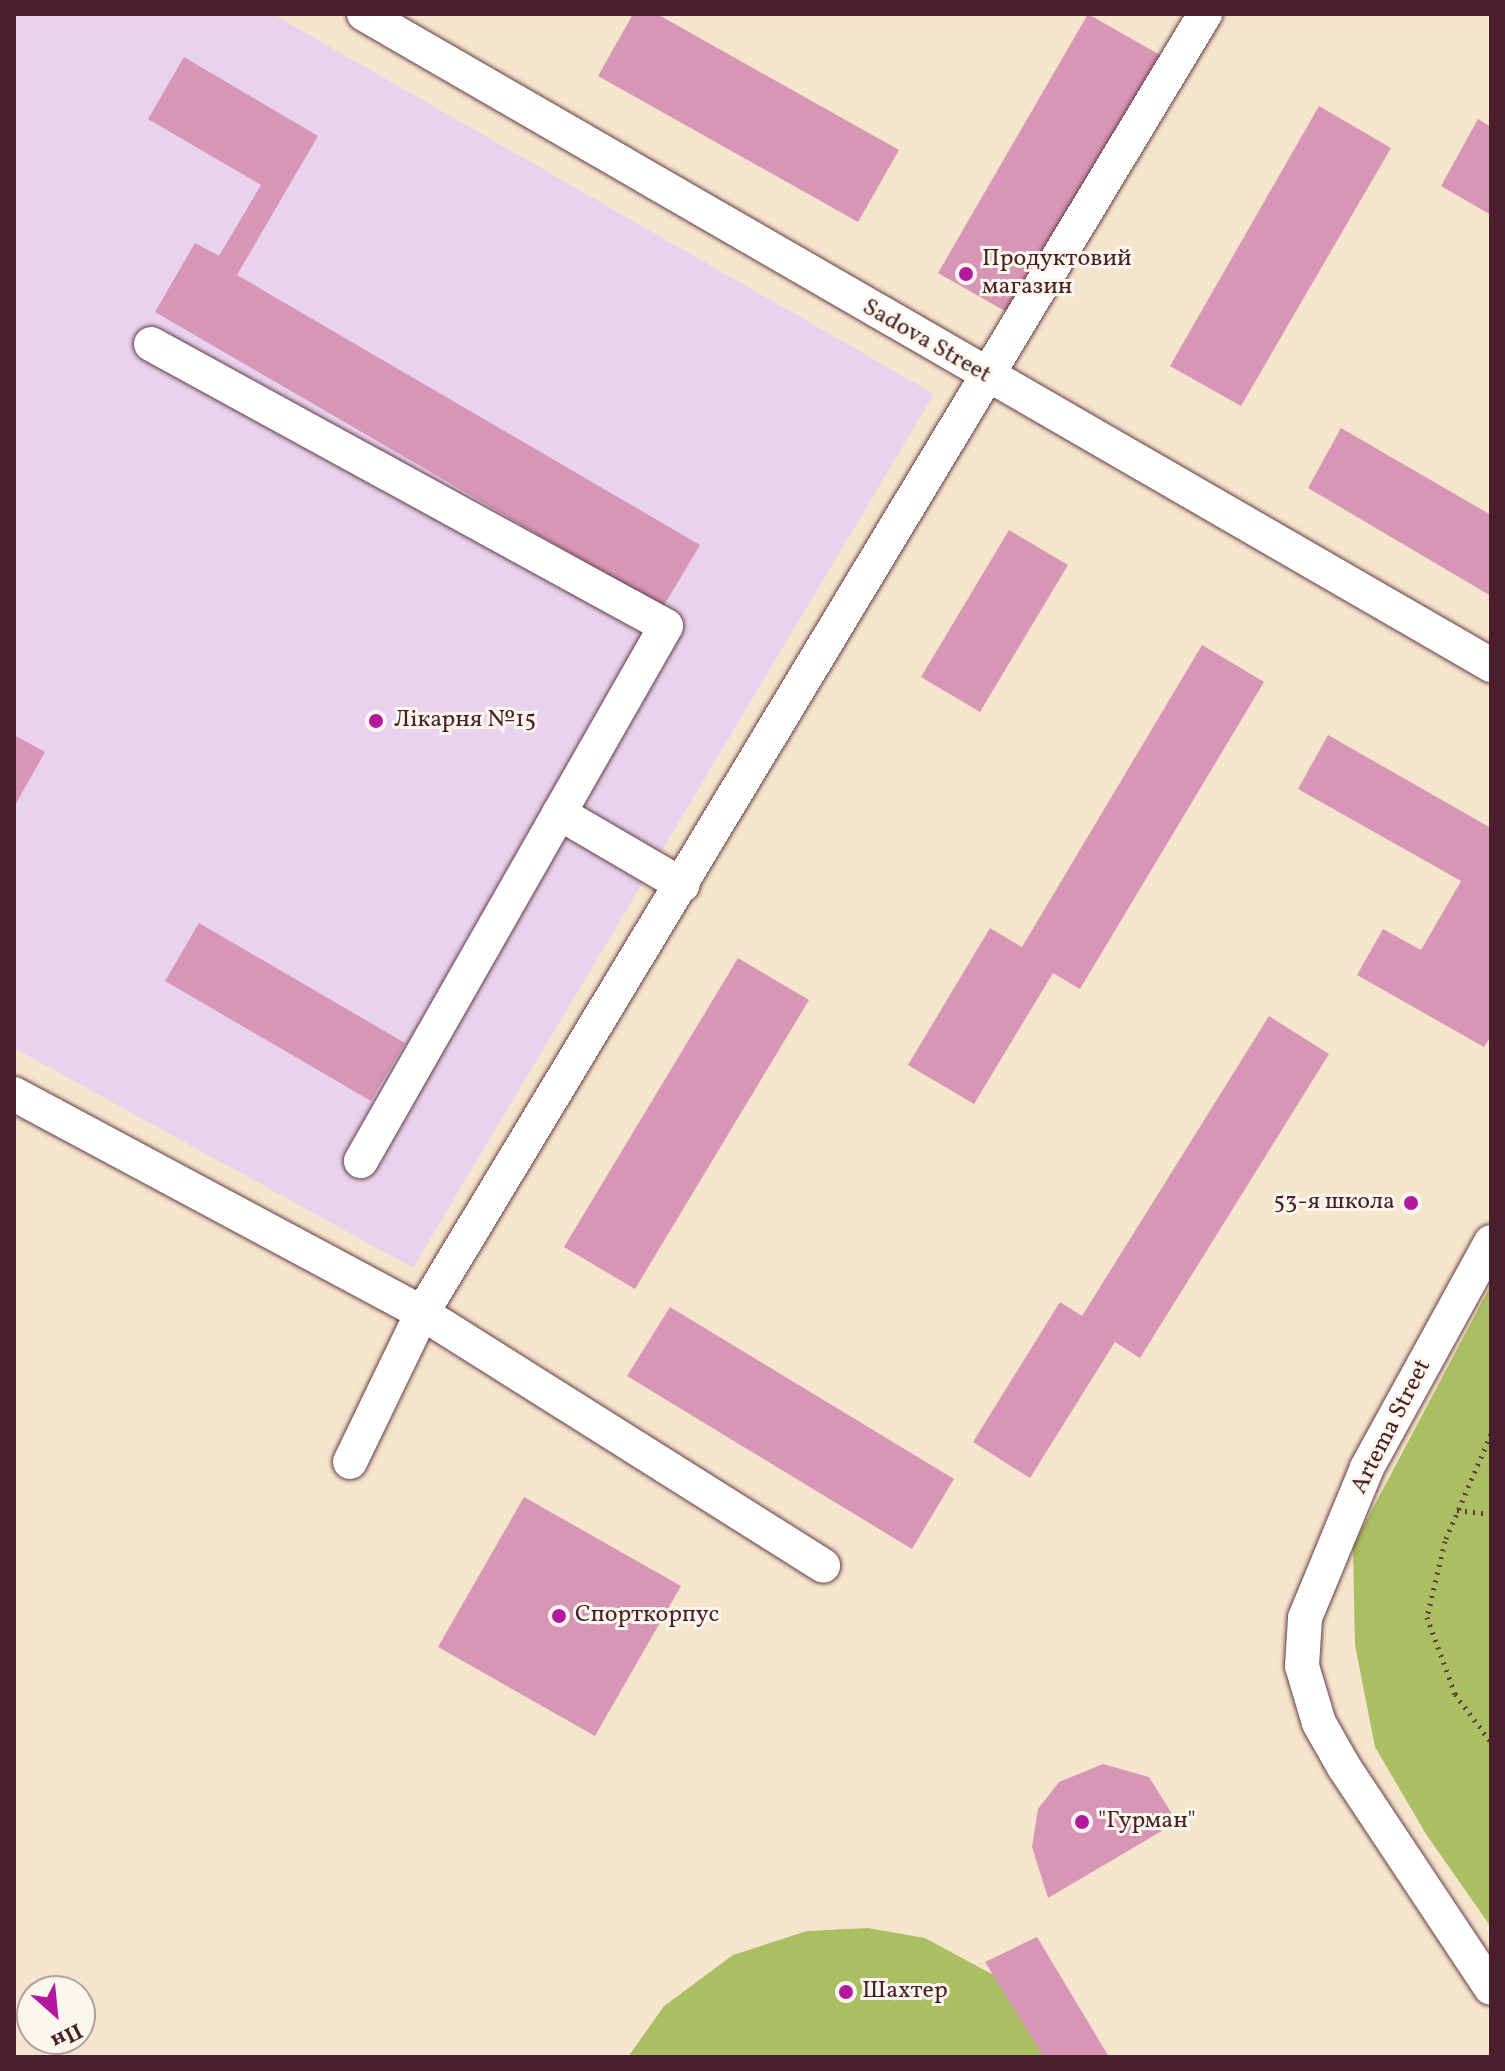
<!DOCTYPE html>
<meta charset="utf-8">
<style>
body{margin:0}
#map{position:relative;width:1505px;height:2071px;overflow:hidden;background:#f6e5cd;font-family:Vollkorn,serif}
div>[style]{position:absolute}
.built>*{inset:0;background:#e8d2ee}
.green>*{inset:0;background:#aabe62}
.building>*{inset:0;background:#d896b7}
.path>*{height:5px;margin-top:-2.5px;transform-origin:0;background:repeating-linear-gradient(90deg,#643d43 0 2px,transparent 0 8px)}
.roads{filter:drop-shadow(0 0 2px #643d43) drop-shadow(0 0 2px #643d43)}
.minor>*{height:34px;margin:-17px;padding:0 17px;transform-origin:17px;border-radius:17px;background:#fff}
.dots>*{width:22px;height:22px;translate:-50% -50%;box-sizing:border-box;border:4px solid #fbf7ec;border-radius:50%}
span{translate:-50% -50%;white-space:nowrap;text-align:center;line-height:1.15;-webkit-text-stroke:6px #fbf7ec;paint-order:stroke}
.poi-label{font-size:24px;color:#4a1f2b}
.left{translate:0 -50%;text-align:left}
.right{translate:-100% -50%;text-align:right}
.street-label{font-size:24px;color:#4a1f2b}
.frame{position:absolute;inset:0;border:16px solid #4a1f2b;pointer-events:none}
.north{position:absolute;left:16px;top:1975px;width:80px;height:80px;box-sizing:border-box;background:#fbf7ec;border:2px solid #b4a19f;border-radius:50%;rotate:153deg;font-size:22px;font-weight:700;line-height:32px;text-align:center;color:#4a1f2b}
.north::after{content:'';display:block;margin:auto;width:28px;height:36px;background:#b5179e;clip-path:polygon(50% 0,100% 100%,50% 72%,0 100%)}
</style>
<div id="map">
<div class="built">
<div style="clip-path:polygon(14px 14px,273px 14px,934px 394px,413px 1268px,14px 1048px)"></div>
</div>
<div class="green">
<div style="clip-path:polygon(1491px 1285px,1491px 1927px,1426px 1834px,1375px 1747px,1355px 1645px,1353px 1546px)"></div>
<div style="clip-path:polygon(868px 1928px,925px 1938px,999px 1978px,1065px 2057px,628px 2057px,664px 2006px,733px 1955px,807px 1931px)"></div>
</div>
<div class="building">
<div style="clip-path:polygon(633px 14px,657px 14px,899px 150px,858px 222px,598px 76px)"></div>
<div style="clip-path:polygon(1088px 14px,1160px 55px,1010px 314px,938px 273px)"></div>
<div style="clip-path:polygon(184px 57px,318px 136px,237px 275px,700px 545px,663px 607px,155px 312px,195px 243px,219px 256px,261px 185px,148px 119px)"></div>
<div style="clip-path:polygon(1319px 106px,1391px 148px,1241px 406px,1170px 366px)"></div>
<div style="clip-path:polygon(1478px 119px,1491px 127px,1491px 215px,1441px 186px)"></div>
<div style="clip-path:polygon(1341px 428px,1491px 515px,1491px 596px,1308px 488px)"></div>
<div style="clip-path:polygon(1009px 530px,1068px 565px,980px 712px,921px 677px)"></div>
<div style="clip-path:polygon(1202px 645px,1264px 682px,1080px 989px,1053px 973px,974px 1104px,908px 1065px,990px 928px,1022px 947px)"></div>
<div style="clip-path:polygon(14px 735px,45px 752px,14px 807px)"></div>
<div style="clip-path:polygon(1328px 735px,1491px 828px,1491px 1036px,1484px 1047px,1357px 975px,1383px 929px,1421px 950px,1461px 881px,1298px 789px)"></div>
<div style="clip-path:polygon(199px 923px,405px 1043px,371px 1101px,165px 981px)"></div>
<div style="clip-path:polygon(738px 958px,809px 1000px,635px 1289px,564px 1247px)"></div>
<div style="clip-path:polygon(1269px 1016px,1329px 1054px,1140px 1358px,1115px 1342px,1030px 1478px,973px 1442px,1060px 1302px,1082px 1316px)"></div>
<div style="clip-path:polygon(670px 1307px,954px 1479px,912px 1549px,627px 1376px)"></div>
<div style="clip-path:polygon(524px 1497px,681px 1586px,595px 1736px,438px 1647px)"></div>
<div style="clip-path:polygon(1103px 1764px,1149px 1777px,1177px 1822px,1048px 1898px,1032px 1847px,1038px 1809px,1059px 1782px)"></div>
<div style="clip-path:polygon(1037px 1937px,1109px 2057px,1044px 2057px,985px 1962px)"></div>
</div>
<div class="path">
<div style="left:1491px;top:1434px;width:116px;rotate:113.3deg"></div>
<div style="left:1445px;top:1541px;width:78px;rotate:103.3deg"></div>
<div style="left:1427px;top:1617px;width:82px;rotate:70deg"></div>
<div style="left:1455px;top:1694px;width:60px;rotate:53.1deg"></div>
<div style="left:1457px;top:1510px;width:34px;rotate:7deg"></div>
</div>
<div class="roads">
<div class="minor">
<div style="left:364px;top:14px;width:1302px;rotate:30.01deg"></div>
<div style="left:151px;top:344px;width:587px;rotate:28.7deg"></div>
<div style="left:666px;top:626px;width:616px;rotate:119.69deg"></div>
<div style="left:559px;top:813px;width:143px;rotate:30.3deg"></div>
<div style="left:14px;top:1094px;width:463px;rotate:28.2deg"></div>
<div style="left:422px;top:1313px;width:1517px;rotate:-58.92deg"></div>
<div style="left:1491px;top:1242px;width:258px;rotate:118.8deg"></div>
<div style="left:1367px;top:1468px;width:162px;rotate:112.5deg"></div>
<div style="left:1305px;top:1618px;width:48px;rotate:93.6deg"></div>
<div style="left:1302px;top:1666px;width:59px;rotate:73.4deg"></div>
<div style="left:1319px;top:1723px;width:51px;rotate:60.4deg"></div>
<div style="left:1344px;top:1767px;width:265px;rotate:56.4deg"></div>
<div style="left:350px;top:1462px;width:165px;rotate:-64.2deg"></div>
<div style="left:422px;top:1313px;width:474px;rotate:32.2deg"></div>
</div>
</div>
<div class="dots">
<div style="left:966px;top:274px;background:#b5179e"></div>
<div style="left:376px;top:721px;background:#b5179e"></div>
<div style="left:1411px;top:1203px;background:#b5179e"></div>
<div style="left:559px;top:1616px;background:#b5179e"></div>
<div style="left:1082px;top:1822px;background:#b5179e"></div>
<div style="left:846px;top:1992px;background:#b5179e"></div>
</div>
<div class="poi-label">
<span class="left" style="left:982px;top:274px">Продуктовий<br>магазин</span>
<span class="left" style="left:394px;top:721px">Лікарня №15</span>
<span class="right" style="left:1395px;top:1203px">53-я школа</span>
<span class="left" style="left:575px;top:1616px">Спорткорпус</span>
<span class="left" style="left:1098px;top:1822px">"Гурман"</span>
<span class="left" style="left:862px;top:1992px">Шахтер</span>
</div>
<div class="street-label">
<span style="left:926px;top:342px;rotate:30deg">Sadova Street</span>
<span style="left:1392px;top:1427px;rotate:-63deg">Artema Street</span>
</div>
<div class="frame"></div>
<div class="north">Пн</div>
</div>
